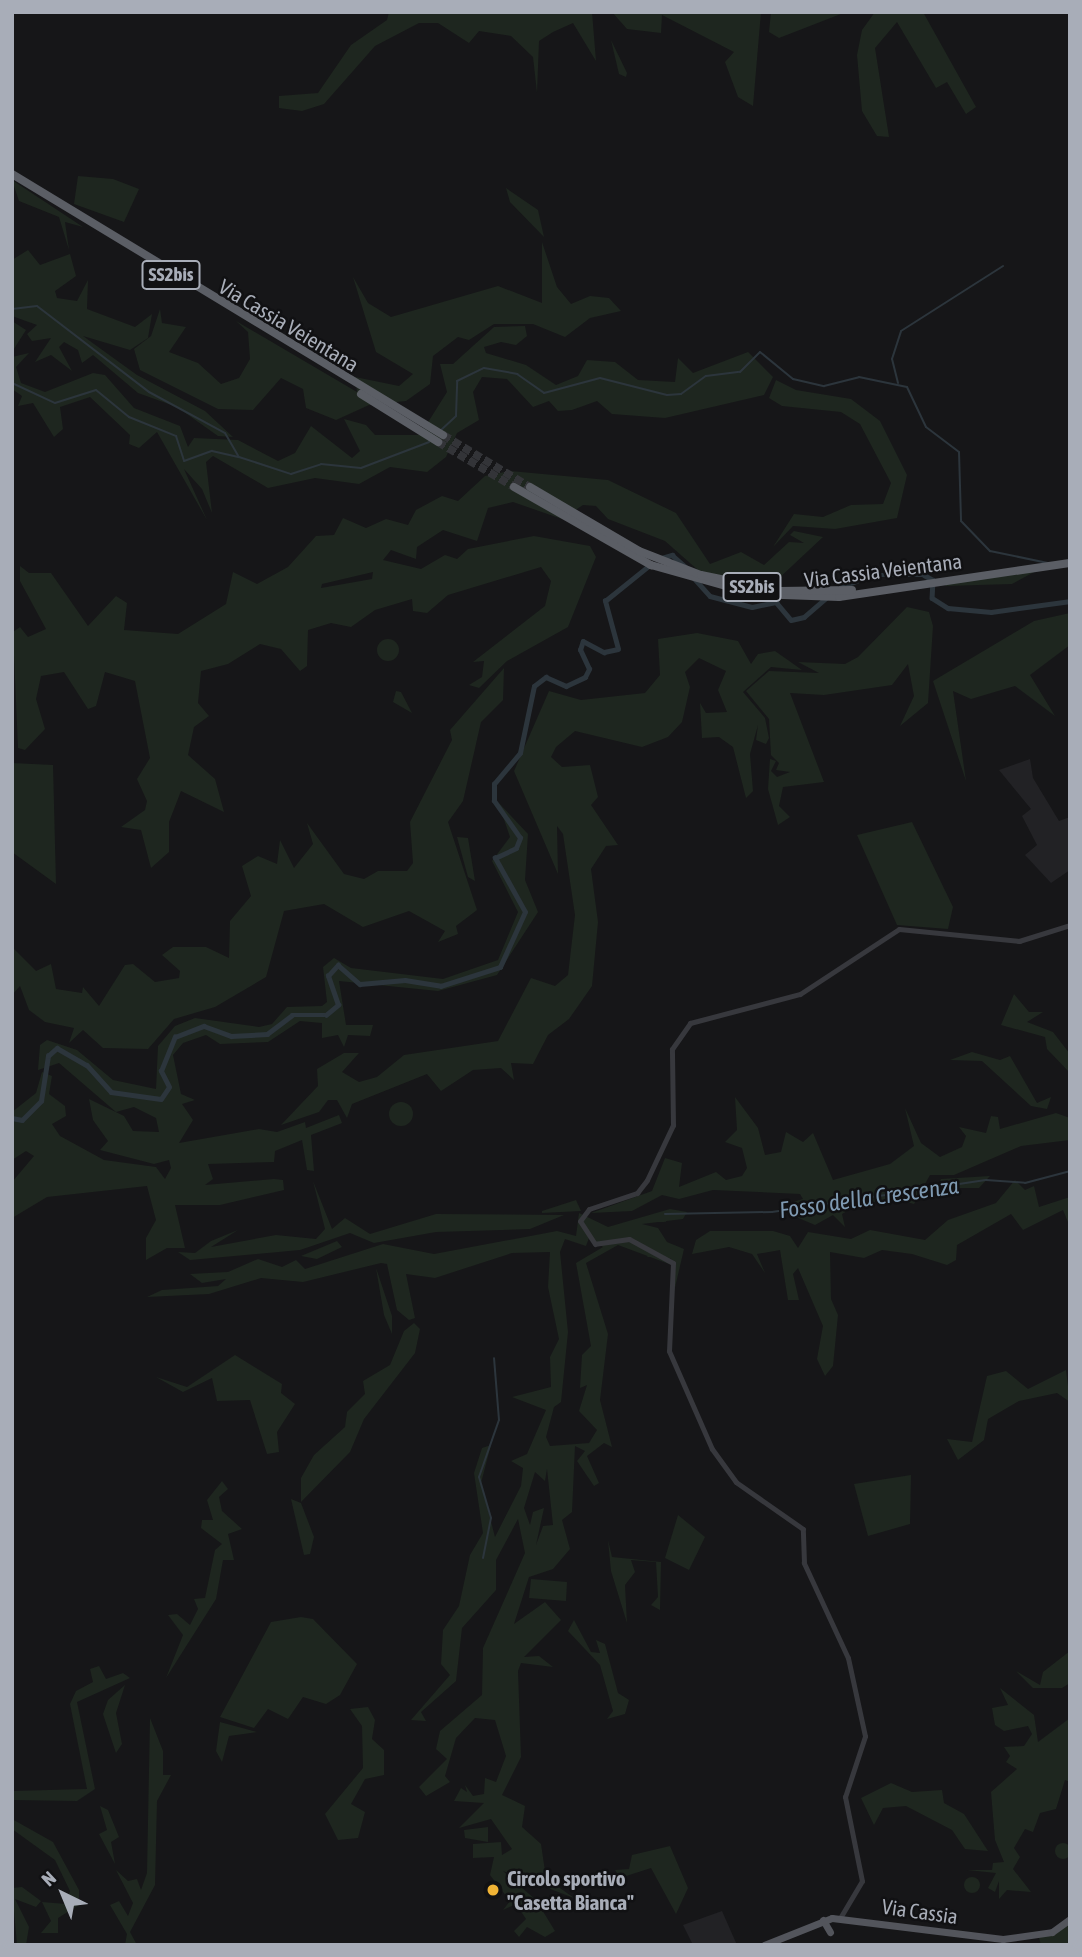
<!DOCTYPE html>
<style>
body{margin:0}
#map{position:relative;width:1082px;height:1957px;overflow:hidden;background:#161618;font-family:"Asap Condensed",sans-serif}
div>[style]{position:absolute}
.built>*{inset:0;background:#222225}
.green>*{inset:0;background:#1e261f}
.round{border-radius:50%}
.stream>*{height:2px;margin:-1px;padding:0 1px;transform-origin:1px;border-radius:1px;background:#2c353c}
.river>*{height:4.5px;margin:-2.25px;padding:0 2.25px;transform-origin:2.25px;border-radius:2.25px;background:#2c353c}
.trunk-tunnel>*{height:8px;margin-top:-4px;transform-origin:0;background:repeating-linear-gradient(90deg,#333438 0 8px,transparent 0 12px)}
.tertiary>*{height:5px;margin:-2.5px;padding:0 2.5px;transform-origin:2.5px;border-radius:2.5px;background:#37383d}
.primary>*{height:7px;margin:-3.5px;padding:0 3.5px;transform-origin:3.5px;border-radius:3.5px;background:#53555c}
.trunk>*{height:8px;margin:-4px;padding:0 4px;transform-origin:4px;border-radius:4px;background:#5b5e65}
.dots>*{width:19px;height:19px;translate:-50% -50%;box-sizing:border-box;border:4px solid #111113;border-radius:50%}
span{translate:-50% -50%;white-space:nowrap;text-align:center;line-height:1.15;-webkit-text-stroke:5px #111113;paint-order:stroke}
.shield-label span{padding:2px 5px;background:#111113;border:2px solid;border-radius:5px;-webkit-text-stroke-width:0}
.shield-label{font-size:19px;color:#a8adb8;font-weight:700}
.street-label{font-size:21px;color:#a8adb8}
.poi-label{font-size:21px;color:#a8adb8;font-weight:700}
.left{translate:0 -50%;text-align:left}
.water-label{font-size:23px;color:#7f9ab2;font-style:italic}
.frame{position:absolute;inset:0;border:14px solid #a8adb8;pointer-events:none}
.north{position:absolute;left:28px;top:1859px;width:70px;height:70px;-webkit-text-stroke:5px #111113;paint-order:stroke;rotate:317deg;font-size:19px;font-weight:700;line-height:28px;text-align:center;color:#a8adb8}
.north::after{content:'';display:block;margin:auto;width:24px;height:32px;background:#a8adb8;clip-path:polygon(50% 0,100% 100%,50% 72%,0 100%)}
</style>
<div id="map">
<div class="built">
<div style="clip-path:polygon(1030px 759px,1033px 778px,1059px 821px,1070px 817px,1070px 870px,1051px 883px,1025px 855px,1037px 845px,1022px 816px,1031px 809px,999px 770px)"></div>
<div style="clip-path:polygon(722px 1911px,737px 1945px,693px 1945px,683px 1925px)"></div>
</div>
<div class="green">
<div style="clip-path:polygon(389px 12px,592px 12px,596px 61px,573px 23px,553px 32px,539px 41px,537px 93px,533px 57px,511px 36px,479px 31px,469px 43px,438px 23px,419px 23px,375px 46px,324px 104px,302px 111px,279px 108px,279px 96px,318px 93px,351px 45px,387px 20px)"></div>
<div style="clip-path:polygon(612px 12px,761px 12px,753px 106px,738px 97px,725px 62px,734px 52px,662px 15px,661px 33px,627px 29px)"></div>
<div style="clip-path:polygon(771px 12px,846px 12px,779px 38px,769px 32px)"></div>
<div style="clip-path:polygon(875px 12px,923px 12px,976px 107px,966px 114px,947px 82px,936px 88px,897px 22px,875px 48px,889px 137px,877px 136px,862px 111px,857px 55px,862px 30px)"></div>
<div style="clip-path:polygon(611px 40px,627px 73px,626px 77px,619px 74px)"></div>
<div style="clip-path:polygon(78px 176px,113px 179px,139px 189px,124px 222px,74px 204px)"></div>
<div style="clip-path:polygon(12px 180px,83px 227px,65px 222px,69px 250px,59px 217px,19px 201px)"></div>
<div style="clip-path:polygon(506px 188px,538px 210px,544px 237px,510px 202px)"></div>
<div style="clip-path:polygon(542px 242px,557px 287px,571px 304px,590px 296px,609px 298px,621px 311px,590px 318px,565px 337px,533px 324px,494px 324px,469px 340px,458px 337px,433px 356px,430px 384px,406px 401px,369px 405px,336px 420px,306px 408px,303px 389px,281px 378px,253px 410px,218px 409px,140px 370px,134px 349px,151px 336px,160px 309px,162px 323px,186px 327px,169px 352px,198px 363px,221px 384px,239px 378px,250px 359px,248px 332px,236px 321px,357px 392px,355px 377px,399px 386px,413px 374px,376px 352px,353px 277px,368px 303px,391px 317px,498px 286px,542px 303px)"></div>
<div style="clip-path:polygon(28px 250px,40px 265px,70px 254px,76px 276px,55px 291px,57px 298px,77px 301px,88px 280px,87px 309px,135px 327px,152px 314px,148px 338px,130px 350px,83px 336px,137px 375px,205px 411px,233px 437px,218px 436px,177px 407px,138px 393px,93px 355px,82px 363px,78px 350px,64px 342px,59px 347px,72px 371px,51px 355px,35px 362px,51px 338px,32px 341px,27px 334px,37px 325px,12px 316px,12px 260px)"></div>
<div style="clip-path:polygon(12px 321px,26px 330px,12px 352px)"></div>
<div style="clip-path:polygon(525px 326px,527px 336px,516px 345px,501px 342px,484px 347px,486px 353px,526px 365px,556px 385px,578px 376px,587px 360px,615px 362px,638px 380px,675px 382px,678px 358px,693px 373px,748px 352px,773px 377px,764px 395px,665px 418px,612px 414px,597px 401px,572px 410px,558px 411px,549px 401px,533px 407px,507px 379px,482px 377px,473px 392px,479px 420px,457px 433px,446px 457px,427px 472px,390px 467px,359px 484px,315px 478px,268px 488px,213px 456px,206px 462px,212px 513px,202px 489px,184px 469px,207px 520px,157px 432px,139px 448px,129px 444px,130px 435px,90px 397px,60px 407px,63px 429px,54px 437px,33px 403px,18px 406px,22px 396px,12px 389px,12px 357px,29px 353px,16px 367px,21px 383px,45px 392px,93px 373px,105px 375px,134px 408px,180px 426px,188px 447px,194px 438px,238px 440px,278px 461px,295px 453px,311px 426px,352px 458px,360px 451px,344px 419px,366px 425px,375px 435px,420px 435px,447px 392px,440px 364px,453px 364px,494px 327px)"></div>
<div style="clip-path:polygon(776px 380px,796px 390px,851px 399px,880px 421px,907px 475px,897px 518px,835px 529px,793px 526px,773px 547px,794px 514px,823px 517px,851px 505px,883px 504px,891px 483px,860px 424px,841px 412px,782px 406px,769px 398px)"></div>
<div style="clip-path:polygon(evenodd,510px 471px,608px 480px,676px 513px,710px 564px,741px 552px,764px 565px,789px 542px,804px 543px,790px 535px,794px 531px,823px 537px,776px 581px,718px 576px,699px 571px,665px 541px,608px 519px,596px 506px,583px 505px,562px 519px,513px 502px,488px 508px,477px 541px,443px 530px,417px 547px,416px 559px,391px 550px,383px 560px,421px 569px,445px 555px,457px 559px,468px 549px,534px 536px,590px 546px,596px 557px,568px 627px,507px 661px,479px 688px,469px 685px,482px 677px,484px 661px,473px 662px,545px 606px,551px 581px,541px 567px,448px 595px,427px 613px,413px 611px,412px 599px,375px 610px,351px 627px,331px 623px,308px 630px,307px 666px,300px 671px,281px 649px,260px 644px,228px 664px,201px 671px,198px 703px,209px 716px,194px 727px,188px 755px,215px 779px,224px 812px,181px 791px,169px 822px,169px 852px,151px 868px,141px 830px,121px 827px,145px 810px,147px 801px,137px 779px,150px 758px,135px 681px,105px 672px,96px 706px,88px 709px,64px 672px,41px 676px,36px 699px,45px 729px,25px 750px,18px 748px,13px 632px,20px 627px,28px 637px,46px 629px,20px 581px,20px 566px,29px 573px,51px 573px,88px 626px,116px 596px,127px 603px,124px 630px,178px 634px,226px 604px,233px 572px,257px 584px,288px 567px,316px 536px,334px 535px,343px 518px,366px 528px,386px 519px,408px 525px,416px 510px,442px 496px,458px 501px,485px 476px,510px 471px,373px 572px,372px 579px,321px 588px,322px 584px,373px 572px)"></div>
<div style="clip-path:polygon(1038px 570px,1012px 584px,945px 586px,947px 584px)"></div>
<div style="clip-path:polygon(907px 607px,929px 612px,933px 626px,928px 703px,900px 726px,914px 696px,908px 664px,892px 685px,824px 695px,790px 693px,824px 782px,783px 787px,779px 806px,790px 817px,778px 825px,768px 789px,770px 759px,776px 761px,771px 771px,777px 777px,790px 772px,776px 770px,779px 763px,771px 755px,769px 719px,746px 691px,769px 671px,819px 673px,798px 662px,845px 664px,858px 657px)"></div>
<div style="clip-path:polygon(1070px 613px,1070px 645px,1030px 675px,1055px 716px,1015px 686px,971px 699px,953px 691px,966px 781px,933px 681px,1034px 621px)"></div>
<div style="clip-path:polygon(697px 633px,738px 641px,751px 664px,758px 654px,775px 651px,802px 670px,771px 667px,743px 692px,765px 718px,769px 738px,766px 744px,756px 740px,758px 725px,750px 754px,753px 791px,746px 798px,733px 747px,719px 737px,702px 738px,700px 703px,706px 713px,727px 712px,718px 690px,726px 671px,699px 658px,685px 672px,690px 687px,682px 722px,668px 737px,642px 747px,575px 731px,556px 747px,551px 757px,562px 767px,590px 765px,598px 797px,591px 805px,618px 845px,606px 846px,591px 869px,598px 922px,592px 986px,569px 1019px,548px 1035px,533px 1064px,511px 1063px,514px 1080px,501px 1068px,473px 1070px,441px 1091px,427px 1074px,352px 1104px,347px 1118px,337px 1100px,328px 1100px,319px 1112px,281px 1125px,318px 1086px,317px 1069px,344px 1053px,359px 1053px,342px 1072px,359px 1082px,377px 1077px,404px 1055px,498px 1041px,531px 978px,555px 986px,568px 975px,575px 915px,563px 834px,557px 826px,558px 874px,514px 771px,549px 691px,581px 700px,645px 693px,660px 675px,658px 639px)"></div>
<div class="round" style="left:377px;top:639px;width:22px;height:22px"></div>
<div style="clip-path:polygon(504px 668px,503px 700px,481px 722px,463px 801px,448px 822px,477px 910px,456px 926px,458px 934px,438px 942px,445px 931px,409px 911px,363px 927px,324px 904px,284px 911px,266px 977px,215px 1007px,174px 1019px,148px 1049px,103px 1048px,83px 1030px,69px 1043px,74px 1028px,45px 1022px,29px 1010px,20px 986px,12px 995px,12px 947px,36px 971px,51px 964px,56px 989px,82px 993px,83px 987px,99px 1006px,125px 965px,133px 964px,155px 982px,179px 978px,180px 971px,162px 955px,173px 947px,206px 947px,229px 958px,230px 921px,251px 896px,242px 866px,258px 856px,277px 864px,280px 840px,294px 868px,313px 844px,307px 823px,344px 874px,364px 879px,378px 871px,407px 871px,413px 863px,410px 822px,452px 740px,450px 730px)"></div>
<div style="clip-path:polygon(396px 691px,401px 692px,412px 713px,393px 702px)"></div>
<div style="clip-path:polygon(12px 763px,53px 765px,56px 884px,12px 852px)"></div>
<div style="clip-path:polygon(498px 802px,528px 834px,525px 880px,538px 912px,497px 975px,438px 991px,339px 981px,346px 1025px,373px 1025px,370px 1036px,348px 1035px,344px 1047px,338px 1035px,322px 1038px,322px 1023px,300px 1021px,268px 1042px,220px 1044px,206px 1035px,183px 1043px,173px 1055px,181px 1094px,195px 1100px,182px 1104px,193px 1120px,179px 1143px,259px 1129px,277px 1132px,305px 1122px,306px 1128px,339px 1115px,342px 1123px,311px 1135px,314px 1171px,307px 1170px,302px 1140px,275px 1151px,274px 1162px,208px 1164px,213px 1179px,205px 1185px,274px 1179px,283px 1180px,284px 1190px,220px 1205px,175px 1205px,185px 1248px,167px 1248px,146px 1260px,146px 1238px,156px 1220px,147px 1186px,47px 1197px,12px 1218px,12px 1182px,34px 1156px,26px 1151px,12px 1160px,12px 1112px,36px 1093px,42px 1072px,52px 1076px,49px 1094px,65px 1106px,66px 1116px,52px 1124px,60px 1136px,104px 1160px,156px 1167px,165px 1179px,171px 1168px,169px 1160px,154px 1164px,100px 1150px,108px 1141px,93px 1120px,89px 1099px,124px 1116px,133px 1131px,159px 1132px,156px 1118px,134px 1107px,116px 1112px,59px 1063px,38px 1070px,40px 1045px,47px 1040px,77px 1050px,113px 1080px,156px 1089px,158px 1046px,175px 1026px,195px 1018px,259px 1027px,272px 1024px,287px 1007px,322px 1006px,327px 1002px,323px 967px,334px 958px,351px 968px,443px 979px,498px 960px,518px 912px,492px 861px,510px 837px)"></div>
<div style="clip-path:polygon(912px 822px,953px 907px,948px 929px,897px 925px,857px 835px)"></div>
<div style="clip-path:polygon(457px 837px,468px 838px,475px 881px,468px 877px)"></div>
<div style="clip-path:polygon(1014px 994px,1029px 1012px,1043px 1012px,1027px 1022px,1053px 1032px,1070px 1054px,1070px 1073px,1047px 1049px,1045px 1037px,1001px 1025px)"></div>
<div style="clip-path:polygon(972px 1052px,1000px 1060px,1010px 1056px,1037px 1103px,1051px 1097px,1047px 1109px,1031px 1106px,982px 1061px,950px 1060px)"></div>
<div style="clip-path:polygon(735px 1097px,758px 1128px,765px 1155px,781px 1152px,786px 1132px,803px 1142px,813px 1133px,833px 1180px,890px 1164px,914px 1146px,905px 1108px,921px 1143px,940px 1157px,962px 1147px,966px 1136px,959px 1127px,986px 1133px,991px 1116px,998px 1117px,1000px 1129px,1056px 1113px,1070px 1118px,1070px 1140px,1021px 1146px,954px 1175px,930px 1175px,914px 1204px,896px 1199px,857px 1205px,842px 1214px,845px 1227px,833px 1215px,815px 1225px,789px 1214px,789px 1203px,803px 1199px,800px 1194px,713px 1190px,679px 1199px,662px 1195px,632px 1211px,591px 1213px,652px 1191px,665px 1158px,682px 1163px,679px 1187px,716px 1172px,726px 1180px,742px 1176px,747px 1168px,742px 1148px,725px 1142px,737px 1130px)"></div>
<div class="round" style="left:389px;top:1102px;width:24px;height:24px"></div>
<div style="clip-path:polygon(990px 1176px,979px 1188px,937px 1188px,941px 1179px)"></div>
<div style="clip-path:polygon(1015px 1180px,1025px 1190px,1034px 1186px,1039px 1207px,1070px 1197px,1070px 1227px,1063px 1210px,1023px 1230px,1011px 1214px,957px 1245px,956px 1260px,947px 1265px,912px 1254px,882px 1250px,864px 1258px,830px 1252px,831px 1299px,838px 1315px,833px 1366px,825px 1376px,817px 1359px,823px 1326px,798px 1268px,793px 1274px,799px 1300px,788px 1300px,780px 1250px,757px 1254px,765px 1273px,752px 1254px,729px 1247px,692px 1254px,696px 1240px,710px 1231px,773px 1231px,790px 1236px,798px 1248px,808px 1232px,851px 1239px,870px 1230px,925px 1240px,948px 1220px,996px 1203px)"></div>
<div style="clip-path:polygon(313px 1181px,332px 1229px,345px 1218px,370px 1234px,436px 1214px,564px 1215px,530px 1229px,436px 1232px,374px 1243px,350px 1233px,300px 1250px,190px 1260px,178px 1252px,195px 1253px,211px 1241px,238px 1230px,211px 1247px,276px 1235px,316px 1239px,325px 1229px)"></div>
<div style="clip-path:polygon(576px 1200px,581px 1211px,542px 1213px,542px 1211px)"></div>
<div style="clip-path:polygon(evenodd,670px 1209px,687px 1212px,683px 1219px,642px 1224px,658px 1228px,667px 1242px,684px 1249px,674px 1292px,671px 1258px,669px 1264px,618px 1245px,586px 1263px,608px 1334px,600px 1400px,612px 1447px,604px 1443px,587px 1456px,599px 1483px,594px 1486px,577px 1461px,585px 1451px,575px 1446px,572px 1512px,562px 1520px,570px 1549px,553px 1569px,529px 1577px,514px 1624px,545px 1602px,561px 1620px,524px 1657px,539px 1656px,553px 1667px,521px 1663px,518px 1671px,521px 1757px,502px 1795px,525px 1806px,522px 1827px,541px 1844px,546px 1878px,574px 1898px,503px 1871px,536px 1900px,555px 1931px,545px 1937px,527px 1927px,519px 1937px,514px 1931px,526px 1919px,516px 1904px,503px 1910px,510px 1901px,490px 1875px,494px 1857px,473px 1858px,473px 1844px,501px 1842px,502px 1855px,512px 1849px,491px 1819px,459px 1828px,484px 1803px,454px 1801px,461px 1788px,467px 1792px,465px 1785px,473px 1796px,484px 1794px,485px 1778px,496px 1782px,506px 1756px,495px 1720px,475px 1718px,456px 1738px,445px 1776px,450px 1782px,426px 1796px,419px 1787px,447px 1759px,436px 1749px,440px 1731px,482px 1695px,483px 1648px,525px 1553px,518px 1519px,496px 1560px,496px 1590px,462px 1628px,456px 1681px,421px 1712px,426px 1721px,411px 1720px,450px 1675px,441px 1664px,443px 1630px,459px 1606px,470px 1555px,483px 1533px,474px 1473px,482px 1448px,491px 1445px,481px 1483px,495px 1537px,521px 1486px,523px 1468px,511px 1461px,527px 1454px,546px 1410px,512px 1397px,551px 1387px,550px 1357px,559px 1339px,548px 1287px,550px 1252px,512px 1253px,435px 1278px,406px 1274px,415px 1318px,409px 1320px,397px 1310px,387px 1264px,381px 1263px,303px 1282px,261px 1278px,209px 1294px,147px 1297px,162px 1290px,218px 1286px,226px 1279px,202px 1283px,190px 1274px,228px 1272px,258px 1259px,282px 1267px,296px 1260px,305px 1269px,383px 1244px,434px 1254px,557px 1231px,576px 1236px,579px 1213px,608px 1227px,670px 1209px,589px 1238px,603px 1247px,576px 1263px,591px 1346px,582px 1355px,580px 1388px,587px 1385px,579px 1411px,597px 1430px,589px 1443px,550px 1446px,546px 1437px,554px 1407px,561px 1402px,568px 1332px,560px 1252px,565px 1239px,586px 1246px,589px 1238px,670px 1209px,547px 1469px,553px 1525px,543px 1526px,536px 1545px,544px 1508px,533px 1512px,530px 1525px,524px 1508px,535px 1472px,545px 1481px,547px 1469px)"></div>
<div style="clip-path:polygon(337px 1241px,342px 1247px,317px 1259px,301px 1256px)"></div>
<div style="clip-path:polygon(376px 1268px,392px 1316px,392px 1334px,384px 1315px)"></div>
<div style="clip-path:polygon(414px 1323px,420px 1329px,415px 1353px,364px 1419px,350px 1452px,301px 1502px,301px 1478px,314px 1455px,345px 1427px,347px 1412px,365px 1394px,363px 1381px,390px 1365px,404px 1331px)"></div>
<div style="clip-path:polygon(235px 1355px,282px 1384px,281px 1393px,295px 1404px,277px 1432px,279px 1452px,267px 1454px,250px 1400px,217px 1401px,212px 1378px,183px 1392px,156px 1377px,187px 1387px)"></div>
<div style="clip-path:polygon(1066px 1370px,1070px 1402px,1057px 1393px,1019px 1401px,988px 1419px,984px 1440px,958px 1460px,947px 1439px,972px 1442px,987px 1376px,1006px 1371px,1028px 1389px)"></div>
<div style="clip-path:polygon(911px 1475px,910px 1524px,868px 1536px,854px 1484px)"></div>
<div style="clip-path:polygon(222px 1481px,228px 1489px,219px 1497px,222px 1511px,242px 1529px,228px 1534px,234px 1560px,223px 1560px,216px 1599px,166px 1678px,183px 1635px,168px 1615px,177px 1614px,190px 1625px,198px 1609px,194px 1599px,205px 1598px,215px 1550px,222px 1544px,201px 1528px,202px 1520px,213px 1520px,207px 1500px)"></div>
<div style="clip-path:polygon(291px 1499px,301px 1503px,314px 1537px,310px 1554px,304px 1555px)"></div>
<div style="clip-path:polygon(678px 1515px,705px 1537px,689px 1570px,665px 1558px)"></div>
<div style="clip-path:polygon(608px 1540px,612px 1557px,661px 1562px,660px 1610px,651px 1605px,658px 1597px,656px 1562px,631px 1560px,635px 1572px,625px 1585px,627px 1623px,611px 1571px)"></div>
<div style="clip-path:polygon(531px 1579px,567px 1582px,566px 1601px,529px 1598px)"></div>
<div style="clip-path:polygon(301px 1617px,313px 1619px,357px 1664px,340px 1695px,326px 1704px,303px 1697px,288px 1719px,268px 1709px,254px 1728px,220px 1717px,271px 1622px)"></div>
<div style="clip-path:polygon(574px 1620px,591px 1652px,600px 1653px,596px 1640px,605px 1644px,618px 1693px,629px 1700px,625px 1714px,607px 1719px,613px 1711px,600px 1665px,568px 1631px)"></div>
<div style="clip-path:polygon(1070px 1651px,1070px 1683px,1062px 1688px,1033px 1688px,1016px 1671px,1040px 1685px,1043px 1672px)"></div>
<div style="clip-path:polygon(99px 1666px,106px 1679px,123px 1673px,130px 1678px,77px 1702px,95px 1789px,77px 1801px,12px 1800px,12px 1791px,87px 1789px,70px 1704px,76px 1691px,93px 1682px,90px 1669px)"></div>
<div style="clip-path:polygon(125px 1685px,116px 1713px,122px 1744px,116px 1753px,103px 1714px,108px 1700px)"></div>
<div style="clip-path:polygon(1000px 1688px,1034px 1715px,1038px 1742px,1070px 1718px,1070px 1782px,1065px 1780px,1056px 1809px,1040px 1813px,1033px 1832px,1025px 1829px,1014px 1848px,1020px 1857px,1013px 1869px,1031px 1892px,1007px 1890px,999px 1899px,999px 1881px,995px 1892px,988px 1888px,996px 1873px,967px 1870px,992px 1870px,993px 1863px,1004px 1862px,995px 1840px,991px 1792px,1017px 1769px,1006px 1762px,1010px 1756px,1004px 1747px,1024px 1746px,1032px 1734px,1028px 1726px,1004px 1731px,995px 1725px,992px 1708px,1008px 1705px)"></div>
<div style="clip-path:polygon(368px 1707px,375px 1720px,372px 1739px,384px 1750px,384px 1775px,365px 1779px,351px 1804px,365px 1812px,358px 1838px,338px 1840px,325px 1814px,363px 1768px,362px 1726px,350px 1709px)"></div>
<div style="clip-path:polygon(150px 1718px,163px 1751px,163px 1775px,171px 1775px,157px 1801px,155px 1885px,130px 1932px,137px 1945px,125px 1945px,127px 1934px,110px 1905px,119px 1901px,128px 1916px,133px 1903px,116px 1870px,128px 1881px,137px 1879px,141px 1890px,147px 1873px)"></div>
<div style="clip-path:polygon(220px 1722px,257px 1732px,229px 1736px,222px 1762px,216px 1751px)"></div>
<div style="clip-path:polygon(891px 1783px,912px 1792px,942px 1790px,944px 1803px,964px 1814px,988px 1851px,965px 1849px,952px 1830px,906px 1806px,883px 1808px,874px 1825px,861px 1798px)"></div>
<div style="clip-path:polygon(100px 1806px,108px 1810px,119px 1837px,111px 1842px,115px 1864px,99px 1834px,107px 1830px)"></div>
<div style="clip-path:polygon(12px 1819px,53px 1842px,79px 1890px,79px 1905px,58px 1918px,58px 1933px,41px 1933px,51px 1921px,42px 1902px,66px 1904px,70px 1891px,55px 1860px,12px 1829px)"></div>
<div style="clip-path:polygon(488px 1827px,488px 1842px,465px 1838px,464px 1830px)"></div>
<div class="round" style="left:1055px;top:1843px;width:16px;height:16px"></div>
<div style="clip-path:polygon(670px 1846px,688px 1888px,676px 1914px,651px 1868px,620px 1878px,615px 1870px,629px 1869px,632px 1855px)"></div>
<div class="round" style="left:964px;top:1877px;width:16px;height:16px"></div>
<div style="clip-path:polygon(22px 1887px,41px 1901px,36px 1907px,15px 1899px,29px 1927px,26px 1945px,17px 1945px,12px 1888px)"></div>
<div style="clip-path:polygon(1070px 1923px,1070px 1945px,1041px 1945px,1039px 1938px)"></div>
</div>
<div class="stream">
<div style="left:12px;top:309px;width:25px;rotate:-7deg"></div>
<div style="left:37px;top:306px;width:141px;rotate:37.5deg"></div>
<div style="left:149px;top:392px;width:86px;rotate:28.3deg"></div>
<div style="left:225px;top:433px;width:28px;rotate:60deg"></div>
<div style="left:239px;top:457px;width:55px;rotate:18.1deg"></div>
<div style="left:291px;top:474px;width:32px;rotate:-18deg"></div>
<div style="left:321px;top:464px;width:40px;rotate:5.7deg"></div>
<div style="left:361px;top:468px;width:73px;rotate:-20.9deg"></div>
<div style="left:12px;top:383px;width:47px;rotate:24.9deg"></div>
<div style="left:55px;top:403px;width:43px;rotate:-17.6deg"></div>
<div style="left:96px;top:390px;width:43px;rotate:39.3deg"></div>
<div style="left:129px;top:417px;width:51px;rotate:22deg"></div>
<div style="left:176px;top:436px;width:26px;rotate:72deg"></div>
<div style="left:184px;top:461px;width:30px;rotate:-20deg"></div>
<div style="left:212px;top:451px;width:27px;rotate:13deg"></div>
<div style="left:898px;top:383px;width:25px;rotate:-104deg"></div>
<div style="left:892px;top:359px;width:29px;rotate:-72deg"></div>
<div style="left:901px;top:331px;width:121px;rotate:-32.5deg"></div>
<div style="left:440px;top:431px;width:22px;rotate:-43deg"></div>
<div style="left:456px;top:416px;width:35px;rotate:-88deg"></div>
<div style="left:457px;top:381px;width:30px;rotate:-26deg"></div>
<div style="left:484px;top:368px;width:34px;rotate:10deg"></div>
<div style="left:517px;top:374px;width:33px;rotate:35deg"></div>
<div style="left:544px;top:393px;width:58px;rotate:-15deg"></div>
<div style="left:600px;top:378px;width:69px;rotate:14.2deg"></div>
<div style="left:667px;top:395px;width:14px;rotate:-4deg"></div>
<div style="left:681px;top:394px;width:31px;rotate:-36deg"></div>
<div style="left:706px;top:376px;width:34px;rotate:-7deg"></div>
<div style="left:740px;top:372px;width:28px;rotate:-45deg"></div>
<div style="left:760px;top:352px;width:43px;rotate:39.3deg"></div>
<div style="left:793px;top:379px;width:32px;rotate:13deg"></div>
<div style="left:824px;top:386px;width:36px;rotate:-14deg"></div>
<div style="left:859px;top:377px;width:49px;rotate:11.8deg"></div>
<div style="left:907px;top:387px;width:44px;rotate:64.6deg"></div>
<div style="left:926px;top:427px;width:41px;rotate:37.1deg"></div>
<div style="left:959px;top:452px;width:69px;rotate:88.3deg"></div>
<div style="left:961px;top:521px;width:42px;rotate:46deg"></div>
<div style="left:990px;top:551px;width:59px;rotate:11.7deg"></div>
<div style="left:665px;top:1214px;width:107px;rotate:-1.1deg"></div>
<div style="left:772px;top:1212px;width:216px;rotate:-8.5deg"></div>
<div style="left:986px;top:1180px;width:39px;rotate:4deg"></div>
<div style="left:1025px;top:1183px;width:47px;rotate:-14.9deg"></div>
<div style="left:12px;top:1325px;width:1px;rotate:-45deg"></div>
<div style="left:483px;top:1558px;width:41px;rotate:-78.7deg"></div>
<div style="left:491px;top:1518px;width:43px;rotate:-106.3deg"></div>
<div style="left:479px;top:1477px;width:60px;rotate:-70.7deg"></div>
<div style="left:499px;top:1420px;width:62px;rotate:-94.6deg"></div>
</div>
<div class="river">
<div style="left:658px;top:559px;width:15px;rotate:-16deg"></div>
<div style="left:672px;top:555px;width:18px;rotate:41deg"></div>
<div style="left:693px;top:577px;width:25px;rotate:48deg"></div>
<div style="left:710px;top:596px;width:43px;rotate:14.7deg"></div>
<div style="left:752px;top:607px;width:25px;rotate:-12deg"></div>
<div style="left:776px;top:602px;width:23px;rotate:50deg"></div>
<div style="left:791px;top:620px;width:13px;rotate:-13deg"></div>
<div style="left:804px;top:617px;width:29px;rotate:-41deg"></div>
<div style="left:838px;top:588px;width:36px;rotate:-21deg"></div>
<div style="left:872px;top:575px;width:52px"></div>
<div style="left:924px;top:575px;width:10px;rotate:29deg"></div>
<div style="left:933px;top:580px;width:18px;rotate:93deg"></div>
<div style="left:932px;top:598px;width:19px;rotate:32deg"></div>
<div style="left:948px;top:608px;width:43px;rotate:5.3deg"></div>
<div style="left:991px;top:612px;width:80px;rotate:-7.9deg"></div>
<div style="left:12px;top:1118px;width:10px;rotate:11deg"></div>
<div style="left:22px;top:1120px;width:27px;rotate:-45deg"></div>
<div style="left:41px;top:1101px;width:46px;rotate:-81.2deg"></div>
<div style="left:48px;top:1056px;width:12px;rotate:-42deg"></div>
<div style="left:57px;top:1048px;width:34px;rotate:30deg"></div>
<div style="left:87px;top:1065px;width:36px;rotate:48deg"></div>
<div style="left:111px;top:1092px;width:50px;rotate:8deg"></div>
<div style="left:161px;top:1099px;width:14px;rotate:-56deg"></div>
<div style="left:169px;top:1087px;width:18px;rotate:-117deg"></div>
<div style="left:161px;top:1071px;width:37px;rotate:-68deg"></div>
<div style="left:175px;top:1037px;width:31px;rotate:-21deg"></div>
<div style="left:204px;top:1026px;width:29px;rotate:20deg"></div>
<div style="left:231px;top:1036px;width:36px;rotate:-3deg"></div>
<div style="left:267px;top:1034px;width:31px;rotate:-37deg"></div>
<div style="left:292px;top:1015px;width:34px"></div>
<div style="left:326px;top:1015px;width:16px;rotate:-40deg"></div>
<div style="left:338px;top:1005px;width:31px;rotate:-109deg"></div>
<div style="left:328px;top:976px;width:15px;rotate:-48deg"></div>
<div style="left:338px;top:965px;width:29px;rotate:41deg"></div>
<div style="left:360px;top:984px;width:45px;rotate:-5.1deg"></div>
<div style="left:405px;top:980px;width:36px;rotate:9deg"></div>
<div style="left:441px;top:986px;width:62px;rotate:-17.9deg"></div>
<div style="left:500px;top:967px;width:60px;rotate:-65.6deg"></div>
<div style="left:525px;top:912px;width:62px;rotate:-119.1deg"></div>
<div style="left:495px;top:858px;width:23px;rotate:-25deg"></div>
<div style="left:516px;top:848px;width:11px;rotate:-68deg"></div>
<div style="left:520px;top:838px;width:45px;rotate:-125.1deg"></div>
<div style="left:494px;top:801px;width:17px;rotate:-90deg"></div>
<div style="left:494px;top:784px;width:40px;rotate:-50deg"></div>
<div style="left:520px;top:753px;width:68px;rotate:-78.2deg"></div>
<div style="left:534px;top:686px;width:15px;rotate:-37deg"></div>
<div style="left:546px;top:677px;width:22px;rotate:24deg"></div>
<div style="left:566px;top:686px;width:21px;rotate:-25deg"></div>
<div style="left:585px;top:677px;width:9px;rotate:-63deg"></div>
<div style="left:589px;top:669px;width:21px;rotate:-115deg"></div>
<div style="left:580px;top:650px;width:9px;rotate:-72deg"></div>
<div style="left:583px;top:641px;width:24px;rotate:28deg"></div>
<div style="left:604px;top:652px;width:14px;rotate:-12deg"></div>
<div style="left:618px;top:649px;width:50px;rotate:-105.2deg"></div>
<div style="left:605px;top:601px;width:59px;rotate:-38.8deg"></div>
</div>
<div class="trunk-tunnel">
<div style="left:443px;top:435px;width:101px;rotate:30.9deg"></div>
<div style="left:438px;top:442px;width:88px;rotate:30.6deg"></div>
</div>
<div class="tertiary">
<div style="left:840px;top:1918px;width:43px;rotate:-59.3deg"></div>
<div style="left:862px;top:1881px;width:86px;rotate:-101.4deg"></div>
<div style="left:845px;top:1797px;width:64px;rotate:-71.8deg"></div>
<div style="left:865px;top:1736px;width:80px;rotate:-102.3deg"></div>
<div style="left:848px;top:1658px;width:105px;rotate:-114.9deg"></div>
<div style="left:804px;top:1563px;width:34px;rotate:-92deg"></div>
<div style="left:803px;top:1529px;width:82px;rotate:-145deg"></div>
<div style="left:736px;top:1482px;width:41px;rotate:-126deg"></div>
<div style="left:712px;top:1449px;width:107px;rotate:-113.7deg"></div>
<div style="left:669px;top:1351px;width:88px;rotate:-87.4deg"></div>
<div style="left:673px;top:1263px;width:50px;rotate:-151.4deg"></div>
<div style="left:629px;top:1239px;width:34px;rotate:172deg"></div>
<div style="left:595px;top:1244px;width:27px;rotate:-123deg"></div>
<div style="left:580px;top:1221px;width:15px;rotate:-53deg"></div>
<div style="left:589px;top:1209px;width:51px;rotate:-18.4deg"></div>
<div style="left:637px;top:1193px;width:16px;rotate:-52deg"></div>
<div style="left:647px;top:1180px;width:61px;rotate:-64.7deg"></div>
<div style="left:673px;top:1125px;width:76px;rotate:-90.8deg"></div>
<div style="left:672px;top:1049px;width:32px;rotate:-55deg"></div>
<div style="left:690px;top:1023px;width:114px;rotate:-14.8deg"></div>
<div style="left:800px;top:994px;width:118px;rotate:-33.3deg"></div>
<div style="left:899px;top:929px;width:121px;rotate:5.7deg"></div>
<div style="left:1019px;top:941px;width:53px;rotate:-17.4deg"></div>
</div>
<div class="primary">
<div style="left:823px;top:1920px;width:14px;rotate:60deg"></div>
<div style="left:764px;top:1945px;width:73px;rotate:-21.7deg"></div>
<div style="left:832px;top:1918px;width:172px;rotate:7deg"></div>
<div style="left:1003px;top:1939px;width:49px;rotate:-8.1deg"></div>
<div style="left:1052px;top:1932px;width:22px;rotate:-36deg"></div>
</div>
<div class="trunk">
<div style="left:12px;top:174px;width:504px;rotate:31.2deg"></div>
<div style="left:361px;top:394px;width:91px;rotate:31.9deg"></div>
<div style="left:514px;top:487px;width:158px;rotate:29.7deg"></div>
<div style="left:651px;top:565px;width:108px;rotate:15.6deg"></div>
<div style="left:755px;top:594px;width:84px;rotate:2deg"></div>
<div style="left:839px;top:597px;width:233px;rotate:-8.4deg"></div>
<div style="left:530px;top:487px;width:126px;rotate:30.4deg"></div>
<div style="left:639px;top:551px;width:66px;rotate:21.2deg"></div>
<div style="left:701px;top:575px;width:80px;rotate:11.6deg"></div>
<div style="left:779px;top:591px;width:73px;rotate:-0.8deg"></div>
</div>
<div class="dots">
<div style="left:493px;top:1890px;background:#f0b335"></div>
</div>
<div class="shield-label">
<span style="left:171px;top:275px">SS2bis</span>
<span style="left:752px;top:587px">SS2bis</span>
</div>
<div class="street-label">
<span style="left:289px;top:325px;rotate:31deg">Via Cassia Veientana</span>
<span style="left:883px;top:570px;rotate:-7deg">Via Cassia Veientana</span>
<span style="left:920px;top:1911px;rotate:8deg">Via Cassia</span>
</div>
<div class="poi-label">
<span class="left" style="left:507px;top:1890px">Circolo sportivo<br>"Casetta Bianca"</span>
</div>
<div class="water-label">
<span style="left:869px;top:1198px;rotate:-8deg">Fosso della Crescenza</span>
</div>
<div class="frame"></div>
<div class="north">N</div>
</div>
